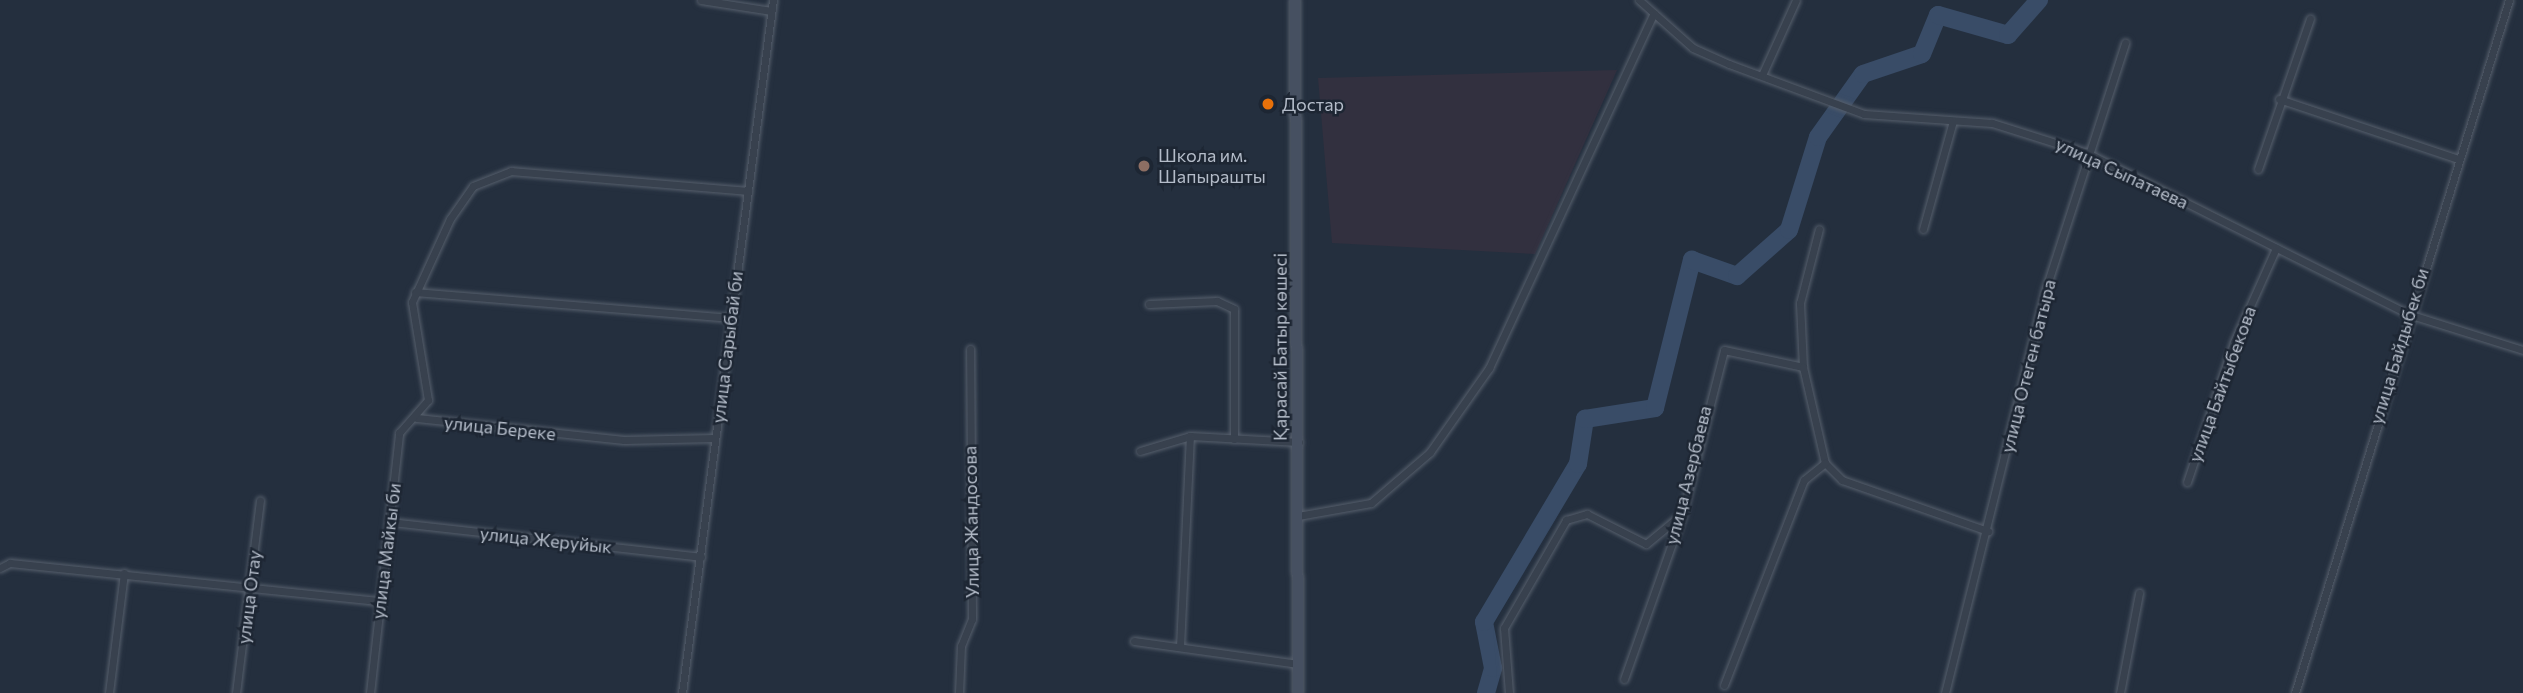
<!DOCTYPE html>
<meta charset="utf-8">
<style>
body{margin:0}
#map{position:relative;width:2523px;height:693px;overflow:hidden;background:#242f3e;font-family:Commissioner,sans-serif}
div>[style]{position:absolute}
.medical>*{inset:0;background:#32303f}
.river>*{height:18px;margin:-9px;padding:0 9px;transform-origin:9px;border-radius:9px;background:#394c67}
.roads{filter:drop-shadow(0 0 2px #565f6c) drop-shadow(0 0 2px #565f6c)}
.street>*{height:7px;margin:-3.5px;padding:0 3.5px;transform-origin:3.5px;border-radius:3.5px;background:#38414e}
.secondary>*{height:10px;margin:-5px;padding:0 5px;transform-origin:5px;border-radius:5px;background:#465061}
.dots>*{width:19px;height:19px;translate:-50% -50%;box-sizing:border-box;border:4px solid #1d2633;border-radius:50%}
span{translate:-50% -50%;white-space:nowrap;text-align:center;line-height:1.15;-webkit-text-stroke:5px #1d2633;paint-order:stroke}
.poi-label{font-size:18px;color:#b4bcc9}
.left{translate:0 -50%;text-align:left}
.street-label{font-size:18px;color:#b4bcc9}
</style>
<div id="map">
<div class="medical">
<div style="clip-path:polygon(1617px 70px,1535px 254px,1332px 243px,1318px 78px)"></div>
</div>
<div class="river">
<div style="left:1486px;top:693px;width:26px;rotate:-74deg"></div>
<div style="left:1493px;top:668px;width:47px;rotate:-101.1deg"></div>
<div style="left:1484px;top:622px;width:184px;rotate:-59.3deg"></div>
<div style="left:1578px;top:464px;width:46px;rotate:-81.2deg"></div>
<div style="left:1585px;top:419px;width:71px;rotate:-8.9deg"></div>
<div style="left:1655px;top:408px;width:153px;rotate:-76deg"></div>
<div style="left:1692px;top:260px;width:48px;rotate:19.6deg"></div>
<div style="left:1737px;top:276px;width:69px;rotate:-41.5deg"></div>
<div style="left:1789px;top:230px;width:97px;rotate:-72.7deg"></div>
<div style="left:1818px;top:137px;width:77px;rotate:-54.5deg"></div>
<div style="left:1863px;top:74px;width:62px;rotate:-18.7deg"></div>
<div style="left:1922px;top:54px;width:42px;rotate:-67.7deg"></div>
<div style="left:1938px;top:15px;width:73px;rotate:15.9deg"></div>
<div style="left:2008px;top:35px;width:47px;rotate:-48.5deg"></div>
</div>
<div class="roads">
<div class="street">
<div style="left:701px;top:0;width:71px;rotate:8.9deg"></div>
<div style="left:1639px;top:0;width:72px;rotate:41.6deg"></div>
<div style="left:1693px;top:48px;width:39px;rotate:24deg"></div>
<div style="left:1729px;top:64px;width:144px;rotate:20.3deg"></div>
<div style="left:1864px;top:114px;width:128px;rotate:4deg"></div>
<div style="left:1992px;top:123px;width:100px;rotate:17.5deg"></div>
<div style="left:2087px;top:153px;width:359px;rotate:26.6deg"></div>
<div style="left:2408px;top:314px;width:121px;rotate:17.4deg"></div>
<div style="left:1762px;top:75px;width:82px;rotate:-65.6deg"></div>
<div style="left:2279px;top:99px;width:189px;rotate:18.5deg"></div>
<div style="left:2258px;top:169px;width:159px;rotate:-70.9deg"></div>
<div style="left:1923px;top:229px;width:112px;rotate:-74.5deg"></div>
<div style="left:415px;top:292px;width:317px;rotate:4.7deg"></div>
<div style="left:1149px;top:304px;width:68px;rotate:-2.5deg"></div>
<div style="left:1217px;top:301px;width:19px;rotate:25deg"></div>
<div style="left:1234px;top:309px;width:130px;rotate:90deg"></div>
<div style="left:1803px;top:367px;width:64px;rotate:-92.7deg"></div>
<div style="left:1800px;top:303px;width:76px;rotate:-75.6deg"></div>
<div style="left:417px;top:418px;width:208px;rotate:6.1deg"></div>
<div style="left:624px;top:440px;width:91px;rotate:-1.3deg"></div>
<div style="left:1140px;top:451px;width:52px;rotate:-16.7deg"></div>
<div style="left:1190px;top:436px;width:109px;rotate:3.2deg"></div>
<div style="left:2187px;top:482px;width:148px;rotate:-71.4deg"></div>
<div style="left:2234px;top:342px;width:103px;rotate:-65.9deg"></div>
<div style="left:1298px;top:516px;width:74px;rotate:-10.1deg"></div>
<div style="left:1371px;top:503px;width:78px;rotate:-40.8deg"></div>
<div style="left:1430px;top:452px;width:103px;rotate:-54.9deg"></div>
<div style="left:1489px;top:368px;width:391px;rotate:-65.1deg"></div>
<div style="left:391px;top:522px;width:312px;rotate:6.4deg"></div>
<div style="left:0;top:568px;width:11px;rotate:-27deg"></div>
<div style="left:10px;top:563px;width:370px;rotate:5.9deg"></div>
<div style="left:1134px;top:641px;width:166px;rotate:8deg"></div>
<div style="left:1180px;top:647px;width:211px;rotate:-87.3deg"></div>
<div style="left:1624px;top:679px;width:174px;rotate:-70.5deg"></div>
<div style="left:1682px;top:515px;width:170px;rotate:-75.7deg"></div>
<div style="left:1724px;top:350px;width:81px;rotate:12.1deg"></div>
<div style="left:1803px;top:367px;width:98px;rotate:77.1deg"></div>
<div style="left:1825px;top:463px;width:24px;rotate:45deg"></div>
<div style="left:1842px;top:480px;width:155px;rotate:19.3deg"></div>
<div style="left:1724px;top:685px;width:220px;rotate:-68.7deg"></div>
<div style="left:1804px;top:480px;width:27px;rotate:-39deg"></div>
<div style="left:109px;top:693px;width:121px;rotate:-82.9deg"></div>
<div style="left:236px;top:693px;width:194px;rotate:-82.9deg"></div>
<div style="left:370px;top:693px;width:262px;rotate:-83.6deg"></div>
<div style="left:399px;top:433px;width:44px;rotate:-48.7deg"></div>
<div style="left:428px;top:400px;width:99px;rotate:-99.3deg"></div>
<div style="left:412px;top:302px;width:91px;rotate:-65.4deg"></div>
<div style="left:450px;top:219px;width:40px;rotate:-55.1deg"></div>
<div style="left:473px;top:186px;width:41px;rotate:-21.5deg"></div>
<div style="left:511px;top:171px;width:238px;rotate:4.8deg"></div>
<div style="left:682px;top:693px;width:699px;rotate:-82.52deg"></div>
<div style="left:959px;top:693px;width:47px;rotate:-87.6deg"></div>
<div style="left:961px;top:646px;width:29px;rotate:-68deg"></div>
<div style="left:972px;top:619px;width:270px;rotate:-90.4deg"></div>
<div style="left:1509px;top:693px;width:65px;rotate:-94.4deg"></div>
<div style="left:1504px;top:628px;width:125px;rotate:-60.1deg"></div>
<div style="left:1566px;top:520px;width:22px;rotate:-16deg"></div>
<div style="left:1587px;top:514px;width:66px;rotate:27deg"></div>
<div style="left:1646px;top:544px;width:45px;rotate:-39.6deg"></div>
<div style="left:1945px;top:693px;width:414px;rotate:-76deg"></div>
<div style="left:2045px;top:291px;width:261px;rotate:-72.1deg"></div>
<div style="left:2120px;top:693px;width:102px;rotate:-79.2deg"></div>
<div style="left:2295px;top:693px;width:725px;rotate:-72.84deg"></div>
</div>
<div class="secondary">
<div style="left:1295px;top:0;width:693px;rotate:89.75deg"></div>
</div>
</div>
<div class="dots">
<div style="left:1268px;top:104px;background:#e8710a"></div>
<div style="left:1144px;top:166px;background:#8d6e63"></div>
</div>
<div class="poi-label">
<span class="left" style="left:1282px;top:104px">Достар</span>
<span class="left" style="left:1158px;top:166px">Школа им.<br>Шапырашты</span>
</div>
<div class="street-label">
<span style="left:2122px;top:173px;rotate:25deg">улица Сыпатаева</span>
<span style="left:2399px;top:346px;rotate:-73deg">улица Байдыбек би</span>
<span style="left:727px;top:347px;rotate:-83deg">улица Сарыбай би</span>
<span style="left:1280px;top:347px;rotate:-90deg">Қарасай Батыр көшесі</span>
<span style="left:2028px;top:366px;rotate:-76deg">улица Отеген батыра</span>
<span style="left:2222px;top:384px;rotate:-70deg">улица Байтыбекова</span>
<span style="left:500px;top:428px;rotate:6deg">улица Береке</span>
<span style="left:1688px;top:475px;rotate:-76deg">улица Азербаева</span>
<span style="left:971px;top:522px;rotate:-91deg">Улица Жандосова</span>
<span style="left:546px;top:540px;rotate:6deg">улица Жеруйык</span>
<span style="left:386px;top:551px;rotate:-83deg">улица Майкы би</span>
<span style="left:249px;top:597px;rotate:-83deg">улица Отау</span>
</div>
</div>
